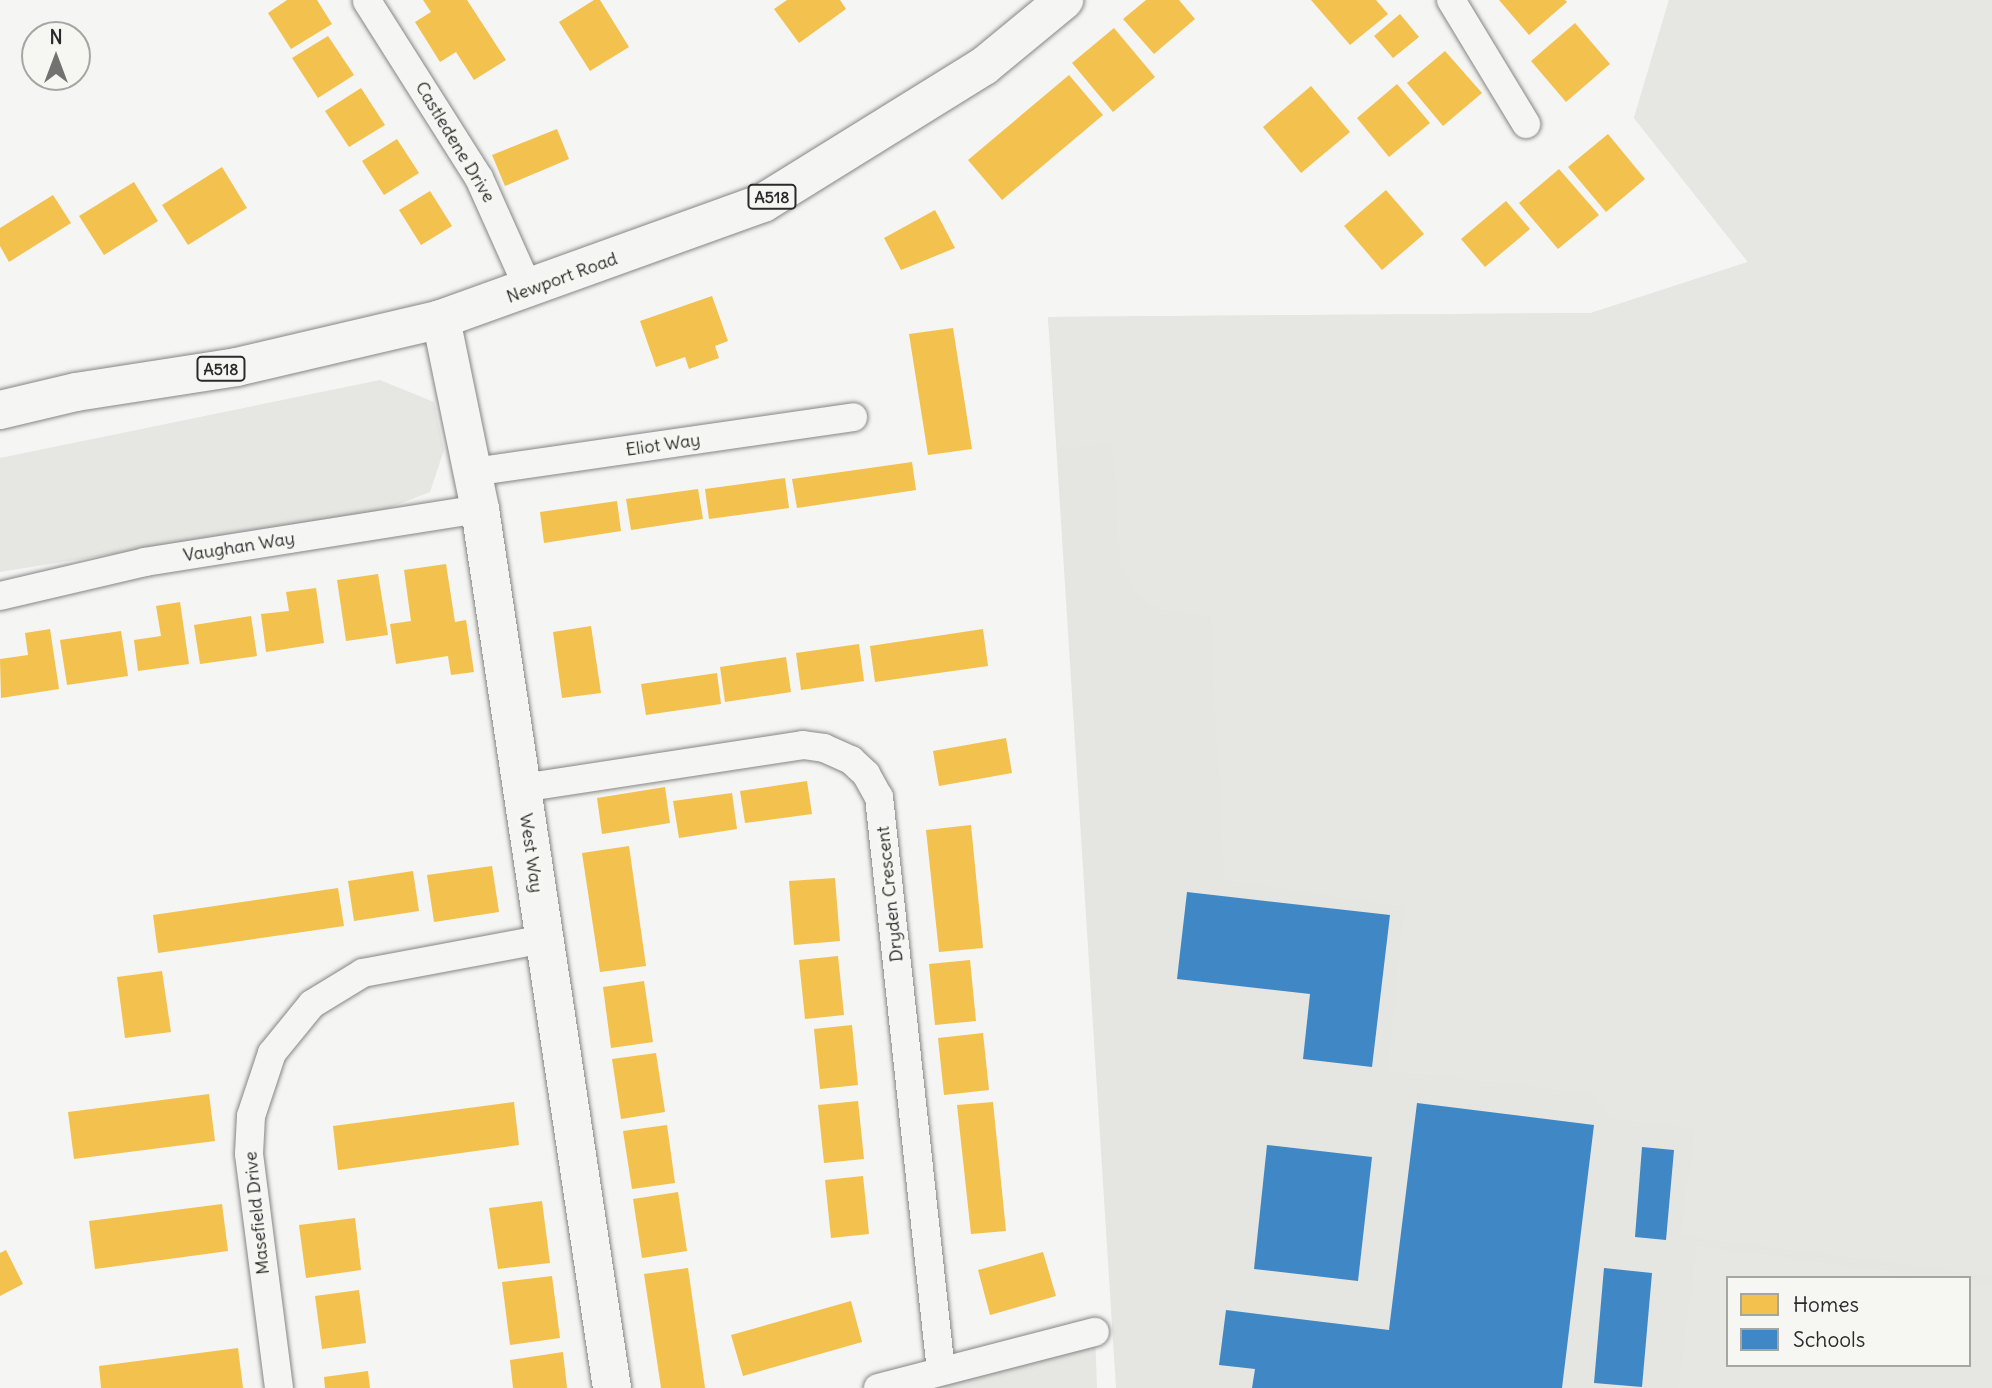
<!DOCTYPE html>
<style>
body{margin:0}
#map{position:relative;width:1992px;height:1388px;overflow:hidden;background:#f5f5f3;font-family:Delius,sans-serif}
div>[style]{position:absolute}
.built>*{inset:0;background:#e5e5e2}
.green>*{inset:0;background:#e6e6e2}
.homes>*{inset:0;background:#f2c14e}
.schools>*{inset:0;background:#3f88c5}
.roads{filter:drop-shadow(0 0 2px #868685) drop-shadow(0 0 2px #868685)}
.street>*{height:28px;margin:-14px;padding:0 14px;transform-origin:14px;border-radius:14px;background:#f5f5f3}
.secondary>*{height:38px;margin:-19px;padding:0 19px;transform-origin:19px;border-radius:19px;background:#f5f5f3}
.highway>*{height:38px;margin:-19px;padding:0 19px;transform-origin:19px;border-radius:19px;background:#f5f5f3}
span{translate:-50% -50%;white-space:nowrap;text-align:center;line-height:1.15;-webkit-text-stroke:7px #f6f6f2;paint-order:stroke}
.shield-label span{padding:2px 5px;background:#f6f6f2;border:2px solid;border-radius:5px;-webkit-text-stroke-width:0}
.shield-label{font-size:16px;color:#2b2b2b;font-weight:700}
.street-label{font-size:18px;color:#2b2b2b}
.legend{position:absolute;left:1726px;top:1276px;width:245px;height:91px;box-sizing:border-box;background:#f6f6f2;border:2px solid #a5a5a2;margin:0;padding:9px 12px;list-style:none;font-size:21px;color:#2b2b2b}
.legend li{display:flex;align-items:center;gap:14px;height:35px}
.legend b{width:35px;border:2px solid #a5a5a2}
.north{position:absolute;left:21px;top:21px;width:70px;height:70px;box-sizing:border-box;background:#f6f6f2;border:2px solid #a5a5a2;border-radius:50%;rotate:0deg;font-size:19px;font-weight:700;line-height:28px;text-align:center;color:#2b2b2b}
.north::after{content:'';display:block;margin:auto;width:24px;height:32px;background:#727271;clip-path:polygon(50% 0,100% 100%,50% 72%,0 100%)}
</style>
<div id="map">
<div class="built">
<div style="clip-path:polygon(evenodd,1669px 0,1992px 0,1992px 1388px,1116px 1388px,1048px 317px,1591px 313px,1748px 262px,1634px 118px,1669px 0,1728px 1278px,1969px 1278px,1969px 1365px,1728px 1365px,1728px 1278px)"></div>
</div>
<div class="green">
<div style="clip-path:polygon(1669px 0,1992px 0,1992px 1276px,1680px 1236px,1695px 1129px,1611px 1119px,1595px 1094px,1388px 1070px,1404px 907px,1224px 880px,1210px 616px,1174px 613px,1149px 604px,1131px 584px,1120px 563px,1112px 445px,1058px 449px,1048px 317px,1591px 313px,1748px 262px,1634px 118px)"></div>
<div style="clip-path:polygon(380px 380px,434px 402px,444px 450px,430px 492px,381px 511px,0 572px,0 458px)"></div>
<div style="clip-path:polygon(1697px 1246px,1943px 1278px,1728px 1278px,1728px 1365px,1969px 1365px,1969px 1281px,1992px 1284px,1992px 1388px,1678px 1388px)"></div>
<div style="clip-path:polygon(1095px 1332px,1097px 1388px,923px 1388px)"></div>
</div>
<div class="homes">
<div style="clip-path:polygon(287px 0,317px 0,332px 24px,291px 49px,268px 13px)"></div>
<div style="clip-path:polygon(423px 0,467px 0,506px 60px,474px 80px,456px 52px,440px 62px,415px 22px,431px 12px)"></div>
<div style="clip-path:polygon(594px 0,600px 0,629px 47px,590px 71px,559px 22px)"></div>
<div style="clip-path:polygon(787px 0,840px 0,846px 9px,799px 43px,774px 9px)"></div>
<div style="clip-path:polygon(1146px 0,1179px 0,1195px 19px,1154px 54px,1123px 19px)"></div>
<div style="clip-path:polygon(1311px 0,1376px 0,1388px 14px,1350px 45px)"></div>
<div style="clip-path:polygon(1499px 0,1565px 0,1567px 2px,1529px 35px)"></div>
<div style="clip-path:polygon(1400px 14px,1419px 37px,1393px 58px,1374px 36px)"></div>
<div style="clip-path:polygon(1575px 23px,1610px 64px,1566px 102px,1531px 61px)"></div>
<div style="clip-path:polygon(1114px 28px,1155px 77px,1113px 112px,1072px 63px)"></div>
<div style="clip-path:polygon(328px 36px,354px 75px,318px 98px,292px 58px)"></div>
<div style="clip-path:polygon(1445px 51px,1482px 93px,1443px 126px,1407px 83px)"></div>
<div style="clip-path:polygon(1069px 75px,1103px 115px,1002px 200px,968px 160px)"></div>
<div style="clip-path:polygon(1397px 84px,1430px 123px,1389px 157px,1357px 118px)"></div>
<div style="clip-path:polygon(1311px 86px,1350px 132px,1301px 173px,1263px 127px)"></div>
<div style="clip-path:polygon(361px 88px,385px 125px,349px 147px,325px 111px)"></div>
<div style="clip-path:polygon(557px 129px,569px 159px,505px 186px,492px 155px)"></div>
<div style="clip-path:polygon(1608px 134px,1645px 179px,1606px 212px,1568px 167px)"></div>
<div style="clip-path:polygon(397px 139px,419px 173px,384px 195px,362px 161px)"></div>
<div style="clip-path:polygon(222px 167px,247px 208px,188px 245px,162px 205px)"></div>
<div style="clip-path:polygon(1559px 169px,1599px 215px,1558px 249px,1519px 203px)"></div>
<div style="clip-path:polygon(134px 182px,158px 221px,104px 255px,79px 216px)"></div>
<div style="clip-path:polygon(1386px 190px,1424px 234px,1382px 270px,1344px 226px)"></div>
<div style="clip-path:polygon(430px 191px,452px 226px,421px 245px,399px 210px)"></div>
<div style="clip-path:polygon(53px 195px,71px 223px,9px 262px,0 246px,0 228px)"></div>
<div style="clip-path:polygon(1506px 201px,1530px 229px,1485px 267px,1461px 239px)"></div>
<div style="clip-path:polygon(935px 210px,955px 248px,901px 270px,884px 238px)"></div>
<div style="clip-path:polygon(712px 296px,728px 341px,715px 346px,719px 358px,689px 369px,685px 357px,656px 367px,640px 321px)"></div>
<div style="clip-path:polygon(953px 328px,972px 449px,928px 455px,909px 334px)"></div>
<div style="clip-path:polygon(912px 462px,916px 490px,797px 508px,792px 479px)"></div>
<div style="clip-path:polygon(785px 478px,789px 508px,709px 519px,705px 489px)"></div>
<div style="clip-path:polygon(698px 489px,703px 519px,631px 530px,626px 499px)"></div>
<div style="clip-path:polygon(617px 501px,621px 531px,544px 543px,540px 512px)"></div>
<div style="clip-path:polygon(446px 564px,455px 622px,466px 620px,474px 672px,451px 675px,448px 656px,396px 664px,390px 624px,411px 621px,404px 570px)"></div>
<div style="clip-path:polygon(378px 574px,388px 635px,346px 641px,337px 580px)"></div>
<div style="clip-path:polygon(316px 588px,324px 643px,266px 652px,261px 614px,289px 611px,286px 592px)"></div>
<div style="clip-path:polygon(180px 602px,189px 664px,138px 671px,134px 640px,161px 636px,156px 606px)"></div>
<div style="clip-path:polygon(251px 616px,257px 656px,200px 664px,194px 625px)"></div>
<div style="clip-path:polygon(591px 626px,601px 693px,562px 698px,553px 632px)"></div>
<div style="clip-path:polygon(50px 629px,59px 689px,1px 698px,0 659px,28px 655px,25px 633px)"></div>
<div style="clip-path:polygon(983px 629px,988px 666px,875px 682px,870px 646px)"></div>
<div style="clip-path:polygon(121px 631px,128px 676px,67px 685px,60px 640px)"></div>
<div style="clip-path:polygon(859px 644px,864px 681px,801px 690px,796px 653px)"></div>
<div style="clip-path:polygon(786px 657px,791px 692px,725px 702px,720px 667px)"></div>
<div style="clip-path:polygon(717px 673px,721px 704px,646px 715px,641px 684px)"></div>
<div style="clip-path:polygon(1006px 738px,1012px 773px,939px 786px,933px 751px)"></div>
<div style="clip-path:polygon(807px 781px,812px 814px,745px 823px,740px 791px)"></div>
<div style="clip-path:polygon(665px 787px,670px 823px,602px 834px,597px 798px)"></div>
<div style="clip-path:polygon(732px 793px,737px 829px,679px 838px,673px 801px)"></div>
<div style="clip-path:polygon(971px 825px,983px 948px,939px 952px,926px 830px)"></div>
<div style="clip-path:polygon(629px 846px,646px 966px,600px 972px,582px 853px)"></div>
<div style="clip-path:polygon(492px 866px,499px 912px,434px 922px,427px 875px)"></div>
<div style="clip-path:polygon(413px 871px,419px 911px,354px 921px,348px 881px)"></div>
<div style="clip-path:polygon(835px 878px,840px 941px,794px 945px,789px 881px)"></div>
<div style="clip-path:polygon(338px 888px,344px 926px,158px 953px,153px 915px)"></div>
<div style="clip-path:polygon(838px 956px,844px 1015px,805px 1019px,799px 960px)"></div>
<div style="clip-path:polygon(970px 960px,976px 1021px,935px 1025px,929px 964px)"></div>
<div style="clip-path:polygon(162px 971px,171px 1032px,125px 1038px,117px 977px)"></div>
<div style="clip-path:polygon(644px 981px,653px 1042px,611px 1048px,603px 987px)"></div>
<div style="clip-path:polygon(852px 1025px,858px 1085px,820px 1089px,814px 1029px)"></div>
<div style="clip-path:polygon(983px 1033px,989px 1090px,944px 1095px,938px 1038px)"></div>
<div style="clip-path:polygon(656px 1053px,665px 1112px,621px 1119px,612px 1059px)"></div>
<div style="clip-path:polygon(209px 1094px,215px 1141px,74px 1159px,68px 1112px)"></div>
<div style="clip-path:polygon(858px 1101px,864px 1159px,824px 1163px,818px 1105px)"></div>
<div style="clip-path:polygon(514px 1102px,519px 1145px,338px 1170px,333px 1126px)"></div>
<div style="clip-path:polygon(993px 1102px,1006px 1231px,971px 1234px,957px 1105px)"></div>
<div style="clip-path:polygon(667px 1125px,675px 1183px,632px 1189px,623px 1131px)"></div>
<div style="clip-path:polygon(863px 1176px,869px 1234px,831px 1238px,825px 1180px)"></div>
<div style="clip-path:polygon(678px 1192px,687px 1251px,642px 1258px,633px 1199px)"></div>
<div style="clip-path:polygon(542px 1201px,550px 1263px,498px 1269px,489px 1208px)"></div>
<div style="clip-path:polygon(222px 1204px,228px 1251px,95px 1269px,89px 1221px)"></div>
<div style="clip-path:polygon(355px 1218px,361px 1270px,306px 1278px,299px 1225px)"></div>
<div style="clip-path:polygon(6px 1250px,23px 1284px,0 1296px,0 1253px)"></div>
<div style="clip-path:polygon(1043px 1252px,1056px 1296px,990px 1315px,978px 1270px)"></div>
<div style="clip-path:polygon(688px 1268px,705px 1388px,661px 1388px,644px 1274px)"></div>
<div style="clip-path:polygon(552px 1276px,560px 1338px,510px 1345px,502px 1282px)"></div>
<div style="clip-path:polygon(359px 1290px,366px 1343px,322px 1349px,315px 1296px)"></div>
<div style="clip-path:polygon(851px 1301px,862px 1342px,743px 1376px,731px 1335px)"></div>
<div style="clip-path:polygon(238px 1348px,243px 1388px,101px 1388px,99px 1366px)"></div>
<div style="clip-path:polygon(563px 1352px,567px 1388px,513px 1388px,510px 1360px)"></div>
<div style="clip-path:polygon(368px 1371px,370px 1388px,325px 1388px,324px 1377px)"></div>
</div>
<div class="schools">
<div style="clip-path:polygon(1187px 892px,1390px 915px,1372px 1067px,1303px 1059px,1310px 994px,1177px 979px)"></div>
<div style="clip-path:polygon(1417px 1103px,1594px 1125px,1562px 1388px,1252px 1388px,1255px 1369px,1219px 1365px,1226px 1310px,1389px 1330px)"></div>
<div style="clip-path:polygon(1267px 1145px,1372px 1157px,1358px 1281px,1254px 1269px)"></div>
<div style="clip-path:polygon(1642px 1147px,1674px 1150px,1666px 1240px,1635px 1237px)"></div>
<div style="clip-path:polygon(1604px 1268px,1652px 1273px,1642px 1387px,1594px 1383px)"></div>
</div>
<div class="roads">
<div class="street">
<div style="left:1451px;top:0;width:145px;rotate:58.8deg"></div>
<div style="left:367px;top:1px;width:209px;rotate:57.7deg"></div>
<div style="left:479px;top:178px;width:123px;rotate:65.9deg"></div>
<div style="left:473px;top:472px;width:384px;rotate:-8.2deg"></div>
<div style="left:0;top:596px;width:149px;rotate:-13.2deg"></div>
<div style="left:145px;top:562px;width:339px;rotate:-9deg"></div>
<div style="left:522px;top:788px;width:284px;rotate:-8.7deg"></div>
<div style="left:803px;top:745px;width:21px;rotate:8deg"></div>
<div style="left:824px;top:748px;width:30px;rotate:24deg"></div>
<div style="left:851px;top:760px;width:21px;rotate:43deg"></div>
<div style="left:866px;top:774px;width:26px;rotate:61deg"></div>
<div style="left:879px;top:797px;width:577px;rotate:83.84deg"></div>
<div style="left:279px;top:1388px;width:236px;rotate:-97.3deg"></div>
<div style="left:249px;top:1154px;width:38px;rotate:-87deg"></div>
<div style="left:251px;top:1116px;width:66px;rotate:-71.6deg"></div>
<div style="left:272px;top:1053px;width:63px;rotate:-50.8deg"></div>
<div style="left:312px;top:1004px;width:60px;rotate:-31.3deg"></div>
<div style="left:363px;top:973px;width:184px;rotate:-10.6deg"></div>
<div style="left:878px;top:1388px;width:224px;rotate:-14.5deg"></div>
</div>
<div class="secondary">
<div style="left:441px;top:319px;width:194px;rotate:78.4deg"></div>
<div style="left:480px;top:509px;width:889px;rotate:81.46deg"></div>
</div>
<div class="highway">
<div style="left:0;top:410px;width:78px;rotate:-13.3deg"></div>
<div style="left:76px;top:392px;width:163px;rotate:-8.8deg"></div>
<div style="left:237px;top:367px;width:210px;rotate:-13.2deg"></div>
<div style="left:441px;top:319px;width:342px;rotate:-19.8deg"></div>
<div style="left:763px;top:203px;width:260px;rotate:-31.8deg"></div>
<div style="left:984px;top:66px;width:104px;rotate:-39.5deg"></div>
</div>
</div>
<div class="shield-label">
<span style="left:772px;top:197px">A518</span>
<span style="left:221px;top:369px">A518</span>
</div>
<div class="street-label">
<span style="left:455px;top:142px;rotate:59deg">Castledene Drive</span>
<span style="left:562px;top:278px;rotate:-20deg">Newport Road</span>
<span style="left:663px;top:445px;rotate:-8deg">Eliot Way</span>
<span style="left:239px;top:547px;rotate:-9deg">Vaughan Way</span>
<span style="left:531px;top:853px;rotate:82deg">West Way</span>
<span style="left:890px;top:894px;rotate:-96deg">Dryden Crescent</span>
<span style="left:257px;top:1213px;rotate:-96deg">Masefield Drive</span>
</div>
<ul class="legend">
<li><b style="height:19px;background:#f2c14e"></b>Homes</li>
<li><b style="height:19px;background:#3f88c5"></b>Schools</li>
</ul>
<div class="north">N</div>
</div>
